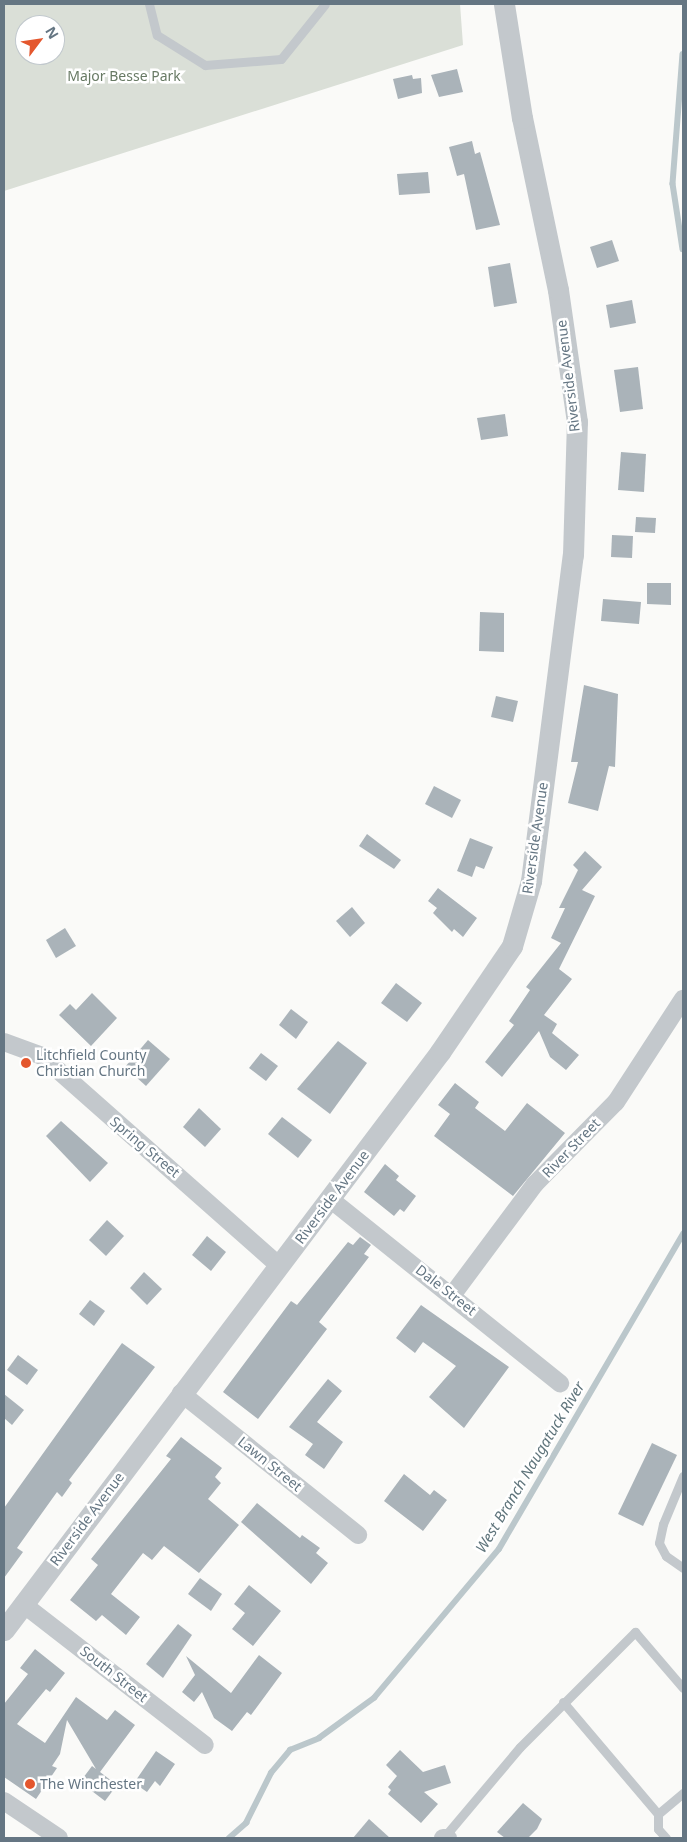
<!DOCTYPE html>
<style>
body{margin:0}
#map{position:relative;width:687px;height:1842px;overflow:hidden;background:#fafaf8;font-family:"Noto Sans",sans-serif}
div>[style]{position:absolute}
.green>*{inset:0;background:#dadfd7}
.stream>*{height:5.5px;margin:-2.75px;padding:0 2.75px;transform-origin:2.75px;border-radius:2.75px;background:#bbc7cb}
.building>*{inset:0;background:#aab3b9}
.service>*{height:9px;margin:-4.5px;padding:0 4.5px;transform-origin:4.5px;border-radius:4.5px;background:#c3c8cc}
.minor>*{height:18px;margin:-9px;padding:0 9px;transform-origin:9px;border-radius:9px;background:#c3c8cc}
.tertiary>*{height:21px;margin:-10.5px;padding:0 10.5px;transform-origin:10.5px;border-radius:10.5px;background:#c3c8cc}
.dots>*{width:14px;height:14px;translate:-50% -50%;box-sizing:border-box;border:2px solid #fff;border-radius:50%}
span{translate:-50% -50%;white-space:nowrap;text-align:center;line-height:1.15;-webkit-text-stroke:5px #fff;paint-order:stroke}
.park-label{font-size:14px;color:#687a64}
.street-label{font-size:14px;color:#657683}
.poi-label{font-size:14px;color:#657683}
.left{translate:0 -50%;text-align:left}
.water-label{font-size:15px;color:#60757c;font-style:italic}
.frame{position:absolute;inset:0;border:5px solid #657683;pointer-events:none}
.north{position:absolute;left:15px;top:15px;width:50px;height:50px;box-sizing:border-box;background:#fff;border:1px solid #c1c8cd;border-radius:50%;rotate:59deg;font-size:14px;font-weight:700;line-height:20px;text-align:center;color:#657683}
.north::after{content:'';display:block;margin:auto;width:18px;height:22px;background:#e4572e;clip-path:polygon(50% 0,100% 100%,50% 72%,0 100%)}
</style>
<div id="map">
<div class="green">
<div style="clip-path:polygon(evenodd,4px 4px,460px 4px,463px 45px,4px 191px,4px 4px,25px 25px,55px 25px,55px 55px,25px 55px,25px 25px)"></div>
</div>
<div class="stream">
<div style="left:683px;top:54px;width:130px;rotate:94.4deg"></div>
<div style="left:673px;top:184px;width:66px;rotate:81.3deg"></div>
<div style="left:229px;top:1838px;width:23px;rotate:-41deg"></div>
<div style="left:246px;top:1823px;width:56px;rotate:-63.4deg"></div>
<div style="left:271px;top:1773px;width:30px;rotate:-50deg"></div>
<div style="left:290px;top:1750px;width:31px;rotate:-22deg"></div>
<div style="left:319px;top:1738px;width:68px;rotate:-36deg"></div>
<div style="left:374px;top:1698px;width:194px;rotate:-50deg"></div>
<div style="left:499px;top:1549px;width:365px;rotate:-59.7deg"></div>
</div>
<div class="building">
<div style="clip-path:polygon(457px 69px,463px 92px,439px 97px,431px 75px)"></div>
<div style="clip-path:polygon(412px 75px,413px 79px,421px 78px,422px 93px,398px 99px,393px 79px)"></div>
<div style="clip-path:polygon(472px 141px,475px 154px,480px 152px,500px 225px,476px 230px,464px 174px,457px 176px,449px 147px)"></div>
<div style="clip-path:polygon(428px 172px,430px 193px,399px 195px,397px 174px)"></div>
<div style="clip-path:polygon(612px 240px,619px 261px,597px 268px,590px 247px)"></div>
<div style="clip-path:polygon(510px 263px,517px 303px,494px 307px,488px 267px)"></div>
<div style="clip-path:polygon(632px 300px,636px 323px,610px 328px,606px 305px)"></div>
<div style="clip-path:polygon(638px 367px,643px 409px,620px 412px,614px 370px)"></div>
<div style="clip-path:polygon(505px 414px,508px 436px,481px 440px,477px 418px)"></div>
<div style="clip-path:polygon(621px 452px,646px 454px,644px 492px,618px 490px)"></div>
<div style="clip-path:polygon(636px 517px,656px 518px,655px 533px,635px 532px)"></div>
<div style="clip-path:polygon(612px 535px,633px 536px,632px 558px,611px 557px)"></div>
<div style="clip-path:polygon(647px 583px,671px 583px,671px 605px,647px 604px)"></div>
<div style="clip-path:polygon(603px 599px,641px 602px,639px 624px,601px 621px)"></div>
<div style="clip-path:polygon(480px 612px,504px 613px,504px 652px,479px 651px)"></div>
<div style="clip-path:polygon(584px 685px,618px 694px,615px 767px,609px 766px,598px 811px,568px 803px,578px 762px,571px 762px)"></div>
<div style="clip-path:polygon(496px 696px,518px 701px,513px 722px,491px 717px)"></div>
<div style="clip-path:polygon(434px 786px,461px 800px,452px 818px,425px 804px)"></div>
<div style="clip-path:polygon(367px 834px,401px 860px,394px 869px,359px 846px)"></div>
<div style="clip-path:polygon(470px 838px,493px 847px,484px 869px,476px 866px,472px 877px,457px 871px)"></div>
<div style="clip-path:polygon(585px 851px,602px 867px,582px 890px,595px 896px,559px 969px,572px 979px,544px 1015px,557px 1024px,552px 1033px,579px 1055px,566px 1070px,550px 1057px,539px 1031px,502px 1077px,485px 1062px,514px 1025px,509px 1021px,530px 990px,526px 987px,561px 943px,551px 938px,565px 908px,559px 908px,578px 870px,573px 865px)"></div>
<div style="clip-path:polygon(438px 888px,477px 918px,463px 937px,454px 929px,452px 932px,433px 913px,437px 908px,428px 901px)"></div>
<div style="clip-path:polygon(352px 907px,365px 923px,350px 937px,336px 921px)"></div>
<div style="clip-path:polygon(65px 928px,76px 946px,56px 958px,46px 940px)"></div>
<div style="clip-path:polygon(396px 983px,422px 1003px,407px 1022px,381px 1003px)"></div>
<div style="clip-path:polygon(92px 993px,117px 1018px,91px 1046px,59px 1015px,70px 1004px,76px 1010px)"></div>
<div style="clip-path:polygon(291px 1009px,308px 1022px,296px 1039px,279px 1025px)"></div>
<div style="clip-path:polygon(148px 1040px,170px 1059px,146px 1086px,125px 1067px)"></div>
<div style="clip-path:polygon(338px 1041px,367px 1063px,330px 1114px,297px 1089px)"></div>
<div style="clip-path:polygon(261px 1053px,278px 1066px,266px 1081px,249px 1068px)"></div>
<div style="clip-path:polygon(455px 1083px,479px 1102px,475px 1108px,505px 1131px,527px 1103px,565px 1133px,513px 1196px,434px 1136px,450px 1114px,438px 1105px)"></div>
<div style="clip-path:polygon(199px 1108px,221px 1129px,205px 1147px,183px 1127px)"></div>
<div style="clip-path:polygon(282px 1117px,312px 1140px,298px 1158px,268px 1134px)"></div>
<div style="clip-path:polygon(61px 1121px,108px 1163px,90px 1182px,46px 1136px)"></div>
<div style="clip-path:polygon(385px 1164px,399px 1176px,396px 1180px,416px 1196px,404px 1212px,400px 1209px,394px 1216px,364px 1192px)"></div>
<div style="clip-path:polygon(107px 1220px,124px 1236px,106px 1256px,89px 1240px)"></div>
<div style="clip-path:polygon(207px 1236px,226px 1252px,211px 1271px,192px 1255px)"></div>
<div style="clip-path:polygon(360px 1237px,371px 1245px,364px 1254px,369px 1257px,319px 1322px,327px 1329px,258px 1419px,223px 1392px,291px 1301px,297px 1305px,348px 1242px,353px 1245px)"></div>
<div style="clip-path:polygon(144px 1272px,162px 1289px,147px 1305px,130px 1288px)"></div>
<div style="clip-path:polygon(90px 1300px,105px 1311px,94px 1326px,79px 1314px)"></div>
<div style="clip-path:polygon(421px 1305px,509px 1367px,464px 1428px,429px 1397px,456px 1366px,423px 1342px,415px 1353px,396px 1338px)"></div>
<div style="clip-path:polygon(122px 1343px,155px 1367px,69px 1480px,72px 1483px,62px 1497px,57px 1492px,17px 1548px,23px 1552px,4px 1578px,4px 1508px)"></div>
<div style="clip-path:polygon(18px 1355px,38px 1370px,27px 1385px,7px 1370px)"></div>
<div style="clip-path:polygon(328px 1379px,342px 1391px,317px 1422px,343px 1442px,324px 1469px,305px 1455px,313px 1444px,289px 1427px)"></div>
<div style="clip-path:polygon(4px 1394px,24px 1410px,12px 1425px,4px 1418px)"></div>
<div style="clip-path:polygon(181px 1437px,222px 1468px,215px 1477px,221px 1483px,208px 1499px,239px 1525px,199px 1573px,164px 1546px,152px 1560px,143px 1553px,111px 1594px,140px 1617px,126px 1635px,102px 1615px,96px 1621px,70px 1600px,98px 1565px,91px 1559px,171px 1459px,166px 1456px)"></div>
<div style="clip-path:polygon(652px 1443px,677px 1455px,643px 1526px,618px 1514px)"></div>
<div style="clip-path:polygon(404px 1474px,430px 1495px,434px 1490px,447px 1500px,423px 1531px,384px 1501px)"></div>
<div style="clip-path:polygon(257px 1503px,300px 1538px,302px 1535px,320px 1548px,316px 1553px,328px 1563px,311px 1584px,241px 1522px)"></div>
<div style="clip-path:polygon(200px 1578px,222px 1594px,211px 1611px,188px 1594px)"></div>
<div style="clip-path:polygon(249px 1585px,281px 1611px,253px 1646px,232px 1629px,245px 1613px,234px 1604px)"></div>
<div style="clip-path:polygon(178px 1624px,192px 1635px,163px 1678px,146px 1664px)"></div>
<div style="clip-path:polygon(35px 1649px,65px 1673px,50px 1692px,46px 1689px,17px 1724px,45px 1743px,76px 1697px,107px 1720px,115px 1710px,135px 1725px,100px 1772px,117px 1785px,105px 1801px,80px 1782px,92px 1766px,96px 1769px,67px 1720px,60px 1754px,52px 1766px,57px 1768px,36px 1799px,4px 1777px,4px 1704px,28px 1674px,20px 1668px)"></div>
<div style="clip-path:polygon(259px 1655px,282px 1673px,251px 1715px,247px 1712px,232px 1731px,214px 1718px,202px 1692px,194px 1702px,182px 1692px,195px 1675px,186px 1656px,231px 1693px)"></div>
<div style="clip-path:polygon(400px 1750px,423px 1772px,445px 1765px,451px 1783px,424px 1792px,438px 1804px,421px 1823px,388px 1794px,391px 1790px,388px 1787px,397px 1776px,386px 1765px)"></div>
<div style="clip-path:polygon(156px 1751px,175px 1764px,160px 1786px,155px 1781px,147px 1792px,134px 1783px)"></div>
<div style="clip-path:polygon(523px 1803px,542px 1819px,537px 1829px,528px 1838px,505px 1838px,497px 1832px)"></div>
<div style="clip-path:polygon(369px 1819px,390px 1838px,353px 1838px)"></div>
</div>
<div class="service">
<div style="left:149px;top:4px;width:32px;rotate:76deg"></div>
<div style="left:157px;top:35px;width:57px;rotate:32deg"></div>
<div style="left:205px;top:65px;width:76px;rotate:-4.5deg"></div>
<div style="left:281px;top:59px;width:70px;rotate:-51.3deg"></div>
<div style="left:683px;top:1476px;width:52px;rotate:112.6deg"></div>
<div style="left:663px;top:1524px;width:19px;rotate:102deg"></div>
<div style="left:659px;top:1543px;width:15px;rotate:62deg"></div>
<div style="left:666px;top:1556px;width:21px;rotate:35deg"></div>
<div style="left:563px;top:1702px;width:147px;rotate:49.7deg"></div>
<div style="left:658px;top:1814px;width:33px;rotate:-40deg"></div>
<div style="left:658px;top:1814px;width:15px;rotate:90deg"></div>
<div style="left:658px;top:1829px;width:12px;rotate:48deg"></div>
<div style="left:445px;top:1836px;width:116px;rotate:-49.9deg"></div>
<div style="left:520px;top:1747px;width:163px;rotate:-45deg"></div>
<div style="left:635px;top:1632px;width:74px;rotate:49.4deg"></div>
</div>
<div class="minor">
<div style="left:4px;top:1042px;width:40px;rotate:20.2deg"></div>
<div style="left:42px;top:1056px;width:317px;rotate:41.5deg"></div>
<div style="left:330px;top:1199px;width:295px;rotate:38.7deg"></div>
<div style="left:453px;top:1294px;width:137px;rotate:-53.3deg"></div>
<div style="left:535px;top:1184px;width:115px;rotate:-45.4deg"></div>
<div style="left:616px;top:1102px;width:123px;rotate:-57deg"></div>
<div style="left:181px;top:1393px;width:227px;rotate:38.7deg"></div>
<div style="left:23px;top:1604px;width:230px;rotate:37.8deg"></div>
<div style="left:4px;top:1801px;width:66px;rotate:33.9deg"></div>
<div style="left:443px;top:1838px;width:5px"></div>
</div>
<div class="tertiary">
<div style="left:4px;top:1630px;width:724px;rotate:-52.97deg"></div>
<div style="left:440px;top:1052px;width:128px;rotate:-55.8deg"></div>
<div style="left:512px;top:946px;width:68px;rotate:-73.7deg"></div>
<div style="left:531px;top:881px;width:329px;rotate:-82.7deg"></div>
<div style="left:573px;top:555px;width:133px;rotate:-88.3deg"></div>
<div style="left:577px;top:422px;width:133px;rotate:-98.2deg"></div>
<div style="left:558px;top:290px;width:176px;rotate:-101.8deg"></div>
<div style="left:522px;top:118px;width:115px;rotate:-99deg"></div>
</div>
<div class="dots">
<div style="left:26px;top:1063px;background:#e4572e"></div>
<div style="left:30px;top:1784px;background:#e4572e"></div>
</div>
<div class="park-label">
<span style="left:124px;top:76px">Major Besse Park</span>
</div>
<div class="street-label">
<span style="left:568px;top:376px;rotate:-97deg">Riverside Avenue</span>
<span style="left:535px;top:838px;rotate:-82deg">Riverside Avenue</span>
<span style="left:145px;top:1147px;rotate:40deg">Spring Street</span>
<span style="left:571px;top:1148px;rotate:-46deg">River Street</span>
<span style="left:332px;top:1197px;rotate:-53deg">Riverside Avenue</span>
<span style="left:446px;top:1290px;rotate:38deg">Dale Street</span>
<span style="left:270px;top:1464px;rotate:39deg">Lawn Street</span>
<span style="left:87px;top:1519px;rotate:-53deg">Riverside Avenue</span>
<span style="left:114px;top:1674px;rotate:38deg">South Street</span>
</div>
<div class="poi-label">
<span class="left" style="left:36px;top:1063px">Litchfield County<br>Christian Church</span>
<span class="left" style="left:40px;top:1784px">The Winchester</span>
</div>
<div class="water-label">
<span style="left:530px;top:1467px;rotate:-59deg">West Branch Naugatuck River</span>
</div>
<div class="frame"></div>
<div class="north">N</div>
</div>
